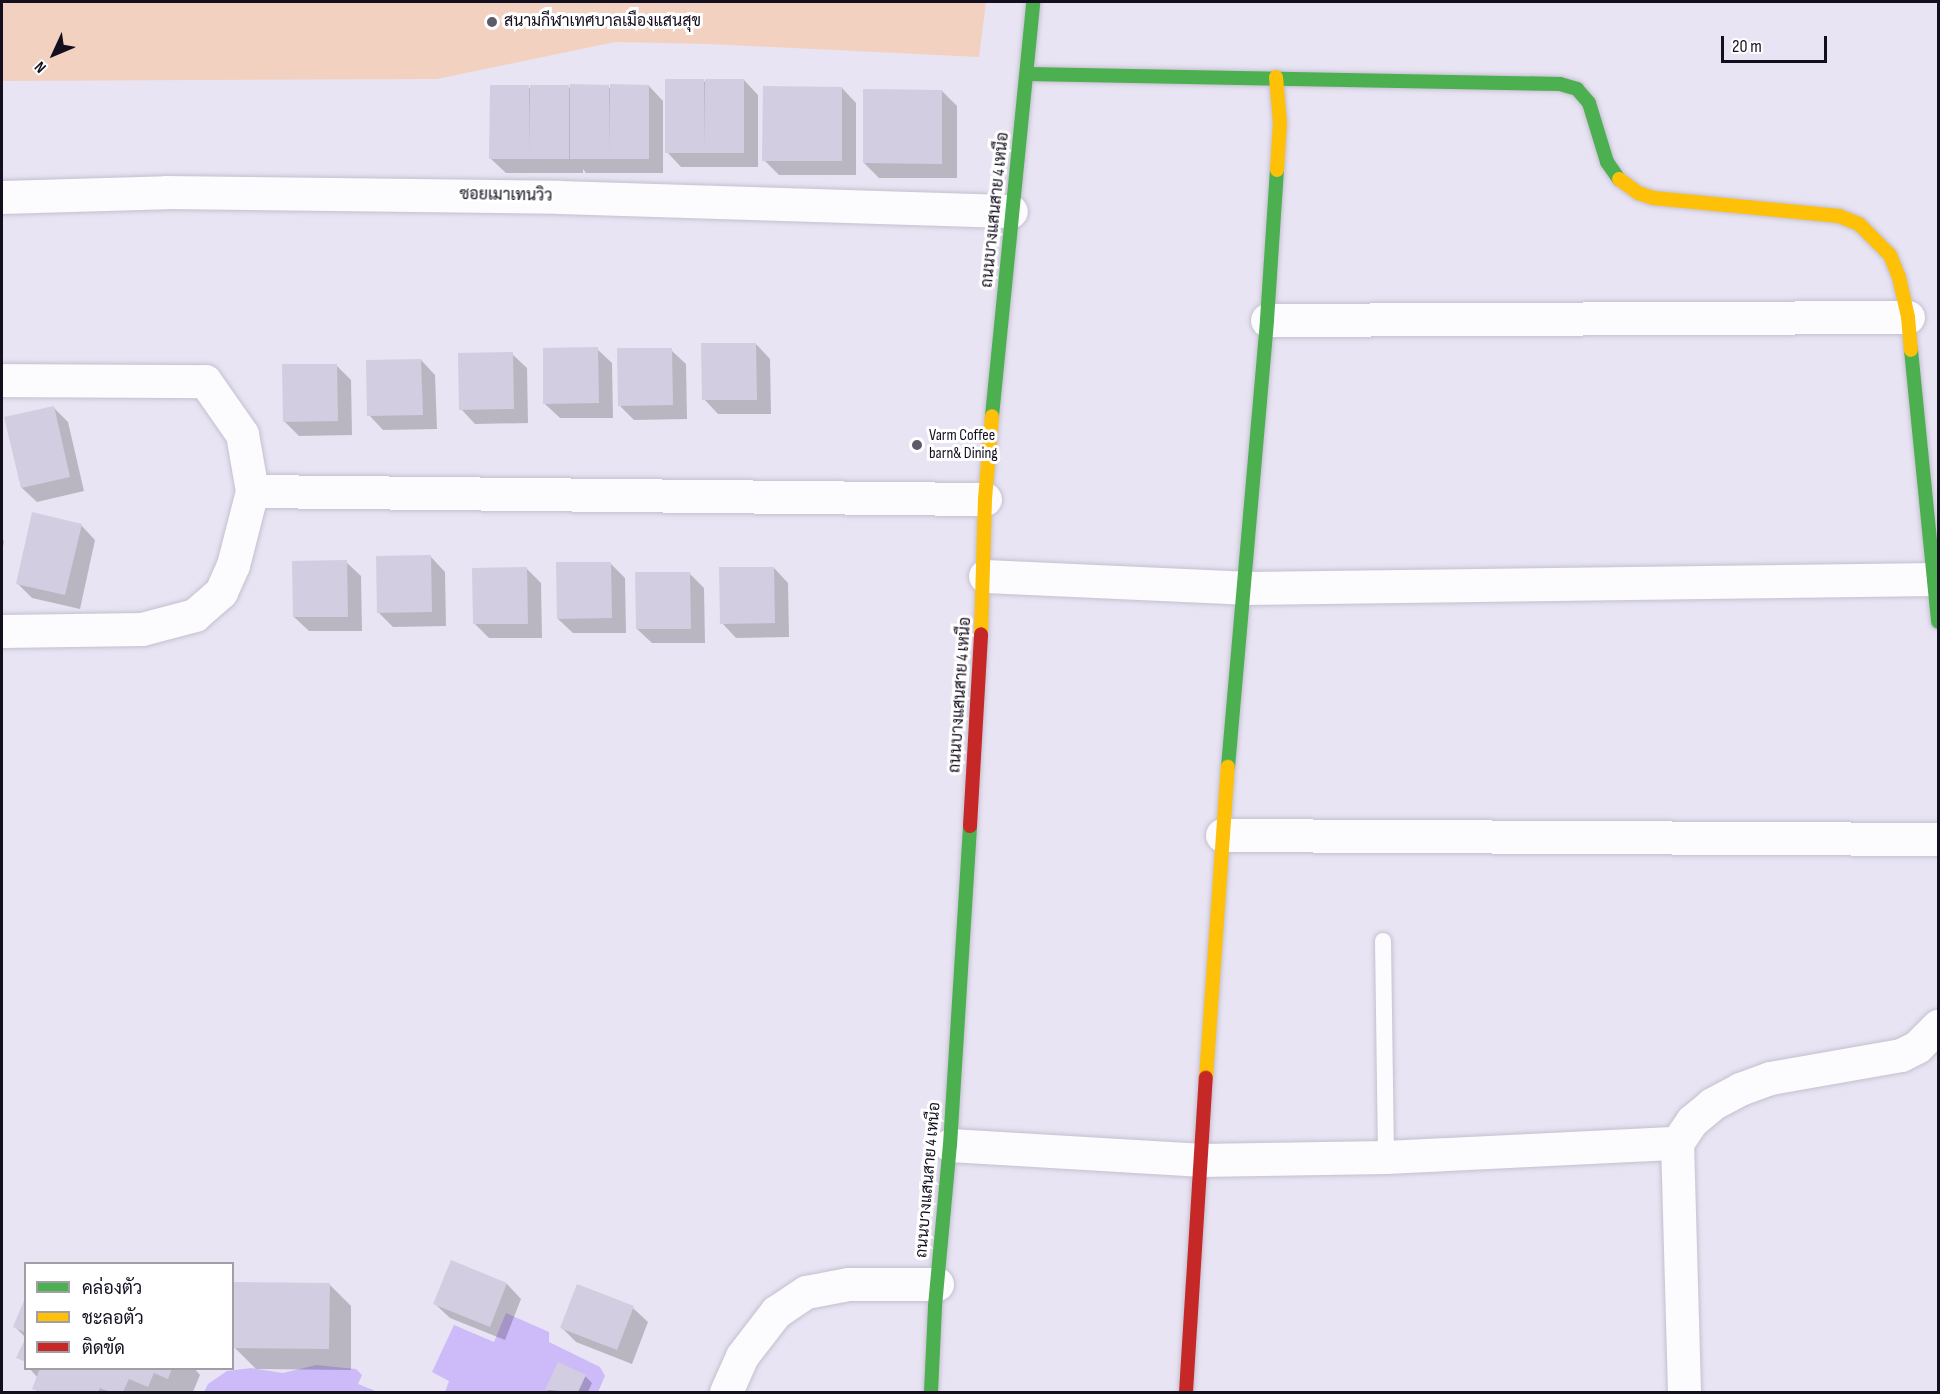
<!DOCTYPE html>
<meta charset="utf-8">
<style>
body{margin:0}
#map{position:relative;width:1940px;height:1394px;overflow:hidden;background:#e8e4f3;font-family:"Sofia Sans Condensed",Sarabun,sans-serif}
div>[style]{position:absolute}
.green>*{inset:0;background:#f3d1c0}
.water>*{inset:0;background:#cdbaf9}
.shadow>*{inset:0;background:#0003}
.building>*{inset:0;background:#d2cde0}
.roads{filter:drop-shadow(0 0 2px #c4c0cf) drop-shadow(0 0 2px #c4c0cf)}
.lane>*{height:16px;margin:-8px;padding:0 8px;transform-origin:8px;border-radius:8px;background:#fcfbfd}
.street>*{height:33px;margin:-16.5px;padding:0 16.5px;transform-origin:16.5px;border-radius:16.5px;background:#fcfbfd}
.fast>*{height:14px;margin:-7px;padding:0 7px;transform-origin:7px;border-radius:7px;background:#4caf50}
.slow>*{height:14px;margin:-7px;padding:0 7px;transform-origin:7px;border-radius:7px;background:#ffc107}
.jam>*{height:14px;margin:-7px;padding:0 7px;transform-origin:7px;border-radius:7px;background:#c62828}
.dots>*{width:16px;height:16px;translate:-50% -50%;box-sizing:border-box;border:3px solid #fff;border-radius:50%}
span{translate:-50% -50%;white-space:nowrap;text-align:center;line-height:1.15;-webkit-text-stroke:6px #fff;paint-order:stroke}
.poi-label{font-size:16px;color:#140f1e}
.left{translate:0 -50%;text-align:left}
.street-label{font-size:16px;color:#140f1e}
.frame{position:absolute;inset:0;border:3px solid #140f1e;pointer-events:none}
.legend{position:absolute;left:24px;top:1262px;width:210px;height:108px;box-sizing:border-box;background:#fff;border:2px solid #a19fa5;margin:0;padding:8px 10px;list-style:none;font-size:18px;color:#140f1e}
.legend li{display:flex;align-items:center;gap:12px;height:30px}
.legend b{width:30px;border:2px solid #a19fa5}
.north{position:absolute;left:24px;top:24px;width:60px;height:60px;-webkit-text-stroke:4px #fff;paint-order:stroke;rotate:226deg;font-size:16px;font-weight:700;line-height:24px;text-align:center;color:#140f1e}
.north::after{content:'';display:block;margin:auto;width:21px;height:27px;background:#140f1e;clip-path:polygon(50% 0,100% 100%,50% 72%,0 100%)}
.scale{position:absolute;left:1721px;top:36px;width:106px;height:27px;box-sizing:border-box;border:3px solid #140f1e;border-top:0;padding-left:8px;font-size:18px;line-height:21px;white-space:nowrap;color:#140f1e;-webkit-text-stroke:4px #fff;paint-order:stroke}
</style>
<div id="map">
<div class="green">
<div style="clip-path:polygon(2px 2px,986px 2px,979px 57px,708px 44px,615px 42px,437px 79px,2px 81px)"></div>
</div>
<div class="water">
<div style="clip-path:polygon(506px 1313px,549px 1332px,549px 1342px,600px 1367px,605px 1376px,598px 1392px,445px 1392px,449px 1381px,432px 1372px,454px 1325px,494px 1342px)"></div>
<div style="clip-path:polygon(316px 1365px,356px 1369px,362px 1375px,358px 1384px,378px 1392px,204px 1392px,208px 1384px,227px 1371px,251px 1368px,283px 1373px)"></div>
</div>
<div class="shadow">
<div style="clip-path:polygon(744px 80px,758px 95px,758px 167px,681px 167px,667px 152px,704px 81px,707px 84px)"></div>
<div style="clip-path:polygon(528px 86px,531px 90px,568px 86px,572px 90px,649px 86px,663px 101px,663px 173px,586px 173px,583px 169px,583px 173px,506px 173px,491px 159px)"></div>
<div style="clip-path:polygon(842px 88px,856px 103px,856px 175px,779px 175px,764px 160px)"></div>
<div style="clip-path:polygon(942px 91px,957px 106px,957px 178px,879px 178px,864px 163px)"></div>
<div style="clip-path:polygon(756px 344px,770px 359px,771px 414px,718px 414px,704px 399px)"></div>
<div style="clip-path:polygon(597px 349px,612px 363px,613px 418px,560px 418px,545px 404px)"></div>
<div style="clip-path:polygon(671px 350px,686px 364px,687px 419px,634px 420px,619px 405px)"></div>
<div style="clip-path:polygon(512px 354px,527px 368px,528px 423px,475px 424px,461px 409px)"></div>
<div style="clip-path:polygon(421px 360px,435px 375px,437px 429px,383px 430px,369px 415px)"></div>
<div style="clip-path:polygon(336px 365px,351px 380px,352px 435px,299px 436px,284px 421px)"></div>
<div style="clip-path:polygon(53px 407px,68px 422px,84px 491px,37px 502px,22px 488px)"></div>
<div style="clip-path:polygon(81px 525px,95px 540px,80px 609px,32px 598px,17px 583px)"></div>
<div style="clip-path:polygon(2px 538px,4px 541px,2px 553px)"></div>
<div style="clip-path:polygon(431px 557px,445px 572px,446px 626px,393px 627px,378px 612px)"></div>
<div style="clip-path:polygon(346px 562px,361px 576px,362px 631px,309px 631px,294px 617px)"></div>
<div style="clip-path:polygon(611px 564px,625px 578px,626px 633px,573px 633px,558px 619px)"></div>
<div style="clip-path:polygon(526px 568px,541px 583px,542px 638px,489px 638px,474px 623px)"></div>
<div style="clip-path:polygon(774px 568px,788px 583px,789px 637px,736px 638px,722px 623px)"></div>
<div style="clip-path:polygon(689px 573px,704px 588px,705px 643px,652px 643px,637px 629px)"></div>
<div style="clip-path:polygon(329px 1284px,351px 1306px,351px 1370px,256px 1369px,234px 1347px)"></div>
<div style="clip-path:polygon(507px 1284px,521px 1299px,505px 1340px,450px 1318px,435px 1304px)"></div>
<div style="clip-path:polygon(26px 1302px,26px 1338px,15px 1327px)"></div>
<div style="clip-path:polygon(633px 1308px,648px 1322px,632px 1364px,576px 1342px,562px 1328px)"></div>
<div style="clip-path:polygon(29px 1368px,194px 1368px,200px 1375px,193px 1392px,38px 1392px,34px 1388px,38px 1378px)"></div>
<div style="clip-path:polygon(585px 1376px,592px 1383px,588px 1392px,550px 1392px,547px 1390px)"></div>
</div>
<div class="building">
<div style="clip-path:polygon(665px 79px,704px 79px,705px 147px,705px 79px,744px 79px,744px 153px,665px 153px)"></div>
<div style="clip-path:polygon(570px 84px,609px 85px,610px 153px,610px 84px,649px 85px,649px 159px,570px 159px)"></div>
<div style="clip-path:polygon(490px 85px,529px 85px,530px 153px,530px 85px,569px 85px,569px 159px,489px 159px)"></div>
<div style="clip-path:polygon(763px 86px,842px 87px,842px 161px,762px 161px)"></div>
<div style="clip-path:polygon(863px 89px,942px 90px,942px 164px,863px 163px)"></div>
<div style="clip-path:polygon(701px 343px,756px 343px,757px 400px,702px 400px)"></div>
<div style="clip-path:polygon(598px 347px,599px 403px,543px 404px,543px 348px)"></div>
<div style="clip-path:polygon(617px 348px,672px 348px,673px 405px,618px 406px)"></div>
<div style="clip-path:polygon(513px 352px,514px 409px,459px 410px,458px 353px)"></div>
<div style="clip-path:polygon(421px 359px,423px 415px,367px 416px,366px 360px)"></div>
<div style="clip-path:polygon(282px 364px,337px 364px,338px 421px,283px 422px)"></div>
<div style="clip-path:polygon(54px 406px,70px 477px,21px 488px,4px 417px)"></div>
<div style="clip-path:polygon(32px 512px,82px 524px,65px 595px,16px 584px)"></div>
<div style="clip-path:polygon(431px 555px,432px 612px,377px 613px,376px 556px)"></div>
<div style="clip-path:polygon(347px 560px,348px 617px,293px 617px,292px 561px)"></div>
<div style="clip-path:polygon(556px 562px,611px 562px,612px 618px,557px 619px)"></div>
<div style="clip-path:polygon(527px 567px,528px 624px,473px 624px,472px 568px)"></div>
<div style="clip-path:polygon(719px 567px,774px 567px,775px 623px,720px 624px)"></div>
<div style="clip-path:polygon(635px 572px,690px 572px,691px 629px,636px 629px)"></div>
<div style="clip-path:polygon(451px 1260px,507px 1283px,490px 1327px,433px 1304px)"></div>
<div style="clip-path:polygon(233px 1282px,330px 1283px,329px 1349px,233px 1348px)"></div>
<div style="clip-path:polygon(577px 1284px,634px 1306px,617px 1350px,560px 1328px)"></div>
<div style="clip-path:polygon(25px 1298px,26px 1298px,26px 1333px,13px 1327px)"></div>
<div style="clip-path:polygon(26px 1337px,26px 1362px,16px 1358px)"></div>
<div style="clip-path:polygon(558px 1362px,586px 1375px,578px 1392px,545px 1390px)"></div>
<div style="clip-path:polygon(40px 1368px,172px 1368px,168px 1379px,154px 1373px,148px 1387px,129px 1379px,123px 1392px,111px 1392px,100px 1388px,98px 1392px,41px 1392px,32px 1389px)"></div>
</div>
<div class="roads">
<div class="lane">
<div style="left:1383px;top:941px;width:216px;rotate:89.2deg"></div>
</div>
<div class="street">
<div style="left:2px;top:197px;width:164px;rotate:-1.7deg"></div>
<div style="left:166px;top:192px;width:393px;rotate:0.7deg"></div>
<div style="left:559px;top:197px;width:452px;rotate:1.8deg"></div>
<div style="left:1267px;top:320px;width:641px;rotate:-0.27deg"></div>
<div style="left:2px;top:380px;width:203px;rotate:0.3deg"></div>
<div style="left:205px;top:381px;width:65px;rotate:55.1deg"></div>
<div style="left:242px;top:434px;width:58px;rotate:80deg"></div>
<div style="left:252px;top:491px;width:76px;rotate:104.4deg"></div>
<div style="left:233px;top:565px;width:30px;rotate:114deg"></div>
<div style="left:221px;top:592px;width:35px;rotate:139deg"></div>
<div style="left:195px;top:615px;width:55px;rotate:165.2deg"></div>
<div style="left:142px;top:629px;width:140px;rotate:179.2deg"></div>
<div style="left:252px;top:491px;width:733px;rotate:0.63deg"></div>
<div style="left:985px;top:576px;width:260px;rotate:2.6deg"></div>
<div style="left:1245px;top:588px;width:690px;rotate:-0.75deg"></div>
<div style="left:1222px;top:835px;width:716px;rotate:0.32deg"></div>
<div style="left:950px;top:1145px;width:249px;rotate:3.4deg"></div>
<div style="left:1199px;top:1160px;width:187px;rotate:-0.9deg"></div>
<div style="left:1386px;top:1157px;width:291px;rotate:-2.8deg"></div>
<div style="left:726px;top:1392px;width:39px;rotate:-66deg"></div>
<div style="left:742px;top:1356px;width:56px;rotate:-52.3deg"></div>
<div style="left:776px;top:1312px;width:36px;rotate:-34deg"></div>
<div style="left:806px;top:1292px;width:43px;rotate:-10.8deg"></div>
<div style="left:848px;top:1284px;width:89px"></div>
<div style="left:1684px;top:1392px;width:249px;rotate:-91.6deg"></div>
<div style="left:1677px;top:1143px;width:27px;rotate:-56deg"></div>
<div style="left:1692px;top:1121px;width:26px;rotate:-40deg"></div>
<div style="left:1712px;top:1104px;width:32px;rotate:-28deg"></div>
<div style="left:1740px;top:1089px;width:32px;rotate:-20deg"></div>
<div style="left:1770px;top:1078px;width:133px;rotate:-10deg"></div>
<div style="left:1901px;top:1055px;width:18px;rotate:-27deg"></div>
<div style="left:1917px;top:1047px;width:30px;rotate:-45deg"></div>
</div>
<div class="fast">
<div style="left:1027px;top:74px;width:533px;rotate:1.07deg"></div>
<div style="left:1560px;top:84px;width:18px;rotate:16deg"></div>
<div style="left:1577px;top:89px;width:18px;rotate:49deg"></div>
<div style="left:1589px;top:103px;width:62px;rotate:73deg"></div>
<div style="left:1607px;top:162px;width:21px;rotate:55deg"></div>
<div style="left:1911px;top:350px;width:273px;rotate:84.3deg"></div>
<div style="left:992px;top:416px;width:416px;rotate:-84.3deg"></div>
<div style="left:1228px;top:767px;width:449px;rotate:-85deg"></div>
<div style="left:1267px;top:320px;width:150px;rotate:-86.2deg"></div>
<div style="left:931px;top:1392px;width:86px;rotate:-87.3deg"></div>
<div style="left:935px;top:1306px;width:162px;rotate:-84.7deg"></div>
<div style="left:950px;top:1145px;width:320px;rotate:-86.4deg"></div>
</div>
<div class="slow">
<div style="left:1276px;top:77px;width:46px;rotate:85deg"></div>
<div style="left:1280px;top:123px;width:47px;rotate:93.7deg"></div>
<div style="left:1619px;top:179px;width:24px;rotate:36deg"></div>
<div style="left:1638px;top:193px;width:16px;rotate:18deg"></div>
<div style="left:1653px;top:198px;width:187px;rotate:5.5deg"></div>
<div style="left:1839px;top:216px;width:22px;rotate:22deg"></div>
<div style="left:1859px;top:224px;width:44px;rotate:45deg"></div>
<div style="left:1890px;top:255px;width:24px;rotate:68deg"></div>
<div style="left:1899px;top:277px;width:41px;rotate:77.3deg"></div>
<div style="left:1908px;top:317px;width:33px;rotate:85deg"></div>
<div style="left:981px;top:634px;width:135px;rotate:-88.3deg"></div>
<div style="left:985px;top:499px;width:83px;rotate:-85.2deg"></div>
<div style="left:1206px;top:1078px;width:312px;rotate:-86deg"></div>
</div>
<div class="jam">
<div style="left:970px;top:826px;width:192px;rotate:-86.7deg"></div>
<div style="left:1186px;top:1392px;width:315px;rotate:-86.4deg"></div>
</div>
</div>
<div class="dots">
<div style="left:492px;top:22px;background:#5e5a69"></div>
<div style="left:917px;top:445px;background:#5e5a69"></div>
</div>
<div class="poi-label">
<span class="left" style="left:504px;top:22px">สนามกีฬาเทศบาลเมืองแสนสุข</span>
<span class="left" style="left:929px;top:445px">Varm Coffee<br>barn&amp; Dining</span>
</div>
<div class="street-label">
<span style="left:506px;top:196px;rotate:1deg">ซอยเมาเทนวิว</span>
<span style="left:996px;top:210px;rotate:-84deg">ถนนบางแสนสาย 4 เหนือ</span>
<span style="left:961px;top:695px;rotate:-86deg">ถนนบางแสนสาย 4 เหนือ</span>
<span style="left:929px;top:1180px;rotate:-85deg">ถนนบางแสนสาย 4 เหนือ</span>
</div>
<div class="frame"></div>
<ul class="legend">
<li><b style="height:8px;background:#4caf50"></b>คล่องตัว</li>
<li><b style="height:8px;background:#ffc107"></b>ชะลอตัว</li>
<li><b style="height:8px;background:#c62828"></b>ติดขัด</li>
</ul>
<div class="north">N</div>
<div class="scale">20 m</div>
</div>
